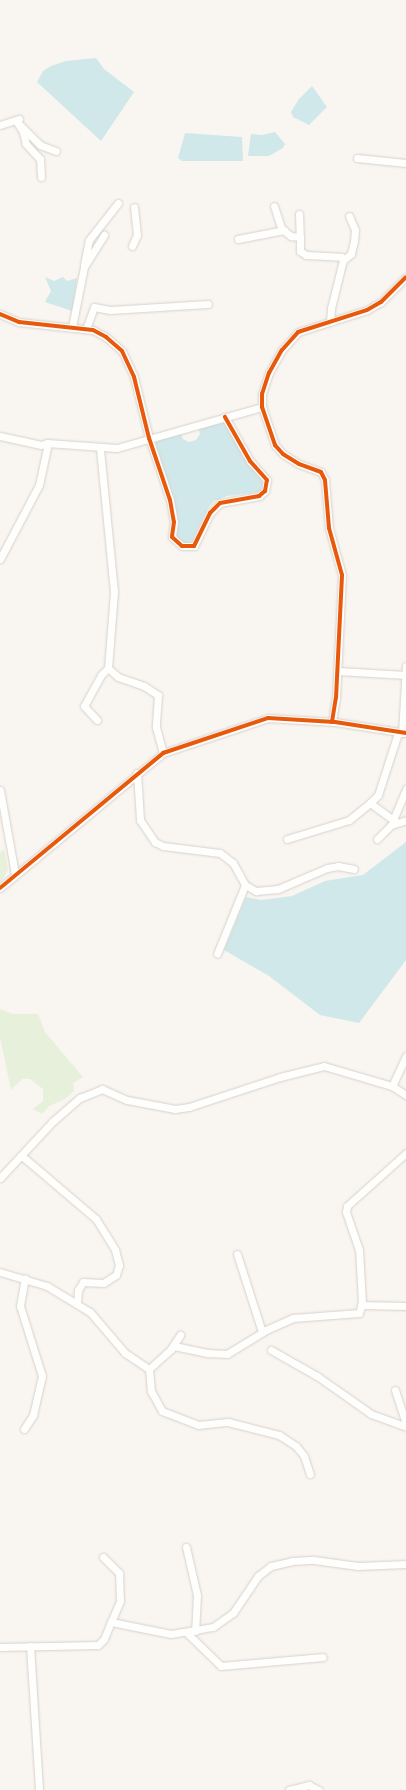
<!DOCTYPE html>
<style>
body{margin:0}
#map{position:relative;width:406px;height:1790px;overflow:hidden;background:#f9f5f0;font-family:"Alegreya Sans",sans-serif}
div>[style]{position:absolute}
.green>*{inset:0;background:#e7f0db}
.water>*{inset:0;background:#d0e8ea}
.roads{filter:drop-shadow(0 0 1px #d7d1cb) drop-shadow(0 0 1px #d7d1cb)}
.minor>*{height:7px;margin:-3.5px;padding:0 3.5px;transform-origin:3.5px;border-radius:3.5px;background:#fefefd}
.cycleway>*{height:4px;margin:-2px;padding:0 2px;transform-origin:2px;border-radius:2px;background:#e8590c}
span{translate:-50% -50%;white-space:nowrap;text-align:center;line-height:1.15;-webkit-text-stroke:3.5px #fffaf3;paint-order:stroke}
</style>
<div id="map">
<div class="green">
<div style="clip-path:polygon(4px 849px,8px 870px,0 884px,0 853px)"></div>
<div style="clip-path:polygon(0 1009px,13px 1014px,38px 1014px,45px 1032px,83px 1077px,73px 1083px,74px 1091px,65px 1099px,49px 1106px,42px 1114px,33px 1109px,43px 1101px,43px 1089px,30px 1079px,22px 1079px,11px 1090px,0 1037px)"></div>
</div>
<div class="water">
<div style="clip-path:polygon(96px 58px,104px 69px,134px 92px,101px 141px,37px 82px,43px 71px,51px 66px,66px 61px)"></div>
<div style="clip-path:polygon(312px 86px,327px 107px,309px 125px,293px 117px,291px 112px,299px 99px)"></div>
<div style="clip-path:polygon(275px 132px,285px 144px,283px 148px,269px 156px,248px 156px,251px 134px,262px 135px)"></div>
<div style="clip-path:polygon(185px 133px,242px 137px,243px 161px,182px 161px,178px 158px)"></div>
<div style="clip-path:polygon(45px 277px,54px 281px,63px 277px,67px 281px,77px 278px,72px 311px,45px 302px,51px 291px)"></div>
<div style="clip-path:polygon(225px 420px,244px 458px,264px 478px,261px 492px,227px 496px,214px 501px,208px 508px,192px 541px,187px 543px,174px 540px,176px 523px,153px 439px,180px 431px,183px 439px,189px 442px,196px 440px,200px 434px,198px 426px)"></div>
<div style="clip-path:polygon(406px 842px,406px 960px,359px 1023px,320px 1015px,269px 976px,224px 950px,246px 897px,261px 900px,292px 896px,325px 881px,363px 875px)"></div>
</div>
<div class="roads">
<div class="minor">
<div style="left:0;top:125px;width:20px;rotate:-18deg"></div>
<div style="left:357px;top:158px;width:49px;rotate:5.8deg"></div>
<div style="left:41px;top:177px;width:18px;rotate:-93deg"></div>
<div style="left:40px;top:159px;width:21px;rotate:-133deg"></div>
<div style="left:26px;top:144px;width:12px;rotate:-104deg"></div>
<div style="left:23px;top:132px;width:13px;rotate:-122deg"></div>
<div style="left:16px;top:121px;width:34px;rotate:45deg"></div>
<div style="left:40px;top:145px;width:17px;rotate:21deg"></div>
<div style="left:274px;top:206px;width:23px;rotate:72deg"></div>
<div style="left:281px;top:228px;width:13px;rotate:39deg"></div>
<div style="left:291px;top:236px;width:9px;rotate:6deg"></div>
<div style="left:300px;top:237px;width:14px;rotate:90deg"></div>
<div style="left:300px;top:251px;width:7px;rotate:34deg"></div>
<div style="left:306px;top:255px;width:35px;rotate:3deg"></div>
<div style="left:341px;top:257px;width:4px;rotate:56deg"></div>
<div style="left:343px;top:260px;width:49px;rotate:104deg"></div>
<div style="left:331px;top:308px;width:14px;rotate:94deg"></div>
<div style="left:299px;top:214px;width:23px;rotate:88deg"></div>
<div style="left:238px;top:239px;width:47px;rotate:-11.1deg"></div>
<div style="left:132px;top:246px;width:12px;rotate:-66deg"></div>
<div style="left:137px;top:235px;width:28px;rotate:-96deg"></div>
<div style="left:343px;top:260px;width:10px;rotate:-37deg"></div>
<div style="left:351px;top:254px;width:13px;rotate:-77deg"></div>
<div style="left:354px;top:241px;width:11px;rotate:-85deg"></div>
<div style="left:355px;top:230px;width:15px;rotate:-113deg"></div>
<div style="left:84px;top:265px;width:25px;rotate:-79deg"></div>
<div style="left:89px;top:240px;width:47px;rotate:-51.9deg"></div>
<div style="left:0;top:314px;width:21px;rotate:23deg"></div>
<div style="left:19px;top:322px;width:74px;rotate:6.2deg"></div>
<div style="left:93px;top:330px;width:15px;rotate:28deg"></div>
<div style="left:106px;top:337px;width:21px;rotate:41deg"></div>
<div style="left:122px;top:351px;width:29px;rotate:65deg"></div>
<div style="left:134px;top:377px;width:63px;rotate:76.2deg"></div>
<div style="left:149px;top:438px;width:65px;rotate:71.3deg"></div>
<div style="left:170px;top:500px;width:22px;rotate:80deg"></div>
<div style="left:174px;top:522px;width:15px;rotate:98deg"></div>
<div style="left:172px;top:537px;width:13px;rotate:42deg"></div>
<div style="left:182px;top:546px;width:12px"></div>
<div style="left:194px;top:546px;width:37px;rotate:-64deg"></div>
<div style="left:210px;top:513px;width:14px;rotate:-45deg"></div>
<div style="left:220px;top:503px;width:40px;rotate:-10deg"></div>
<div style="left:259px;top:496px;width:8px;rotate:-40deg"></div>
<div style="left:265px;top:491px;width:11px;rotate:-80deg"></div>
<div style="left:267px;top:480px;width:25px;rotate:-132deg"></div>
<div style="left:250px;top:461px;width:51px;rotate:-119.6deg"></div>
<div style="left:72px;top:327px;width:61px;rotate:-78.7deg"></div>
<div style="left:84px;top:267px;width:38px;rotate:-58deg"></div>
<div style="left:86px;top:329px;width:23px;rotate:-70deg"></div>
<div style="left:94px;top:307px;width:16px;rotate:11deg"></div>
<div style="left:110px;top:310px;width:98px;rotate:-3.5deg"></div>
<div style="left:0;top:436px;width:42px;rotate:12.4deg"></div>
<div style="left:41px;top:445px;width:6px;rotate:-18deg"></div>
<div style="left:47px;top:443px;width:70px;rotate:4.1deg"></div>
<div style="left:117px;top:448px;width:151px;rotate:-15.8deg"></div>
<div style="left:100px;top:449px;width:144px;rotate:84.4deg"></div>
<div style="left:114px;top:592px;width:76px;rotate:94.5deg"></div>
<div style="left:108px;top:668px;width:13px;rotate:42deg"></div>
<div style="left:118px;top:677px;width:28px;rotate:19deg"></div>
<div style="left:144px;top:686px;width:17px;rotate:33deg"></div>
<div style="left:158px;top:695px;width:32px;rotate:94deg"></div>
<div style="left:156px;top:727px;width:27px;rotate:75deg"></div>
<div style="left:0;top:559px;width:84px;rotate:-62.2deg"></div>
<div style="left:39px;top:485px;width:43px;rotate:-77.9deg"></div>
<div style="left:338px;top:671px;width:68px;rotate:3.4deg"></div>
<div style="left:97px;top:720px;width:19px;rotate:-133deg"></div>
<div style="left:84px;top:706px;width:35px;rotate:-61deg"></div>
<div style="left:101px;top:675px;width:10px;rotate:-45deg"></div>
<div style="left:332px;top:722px;width:24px;rotate:-81deg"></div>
<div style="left:336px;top:698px;width:123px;rotate:-87.2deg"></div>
<div style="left:342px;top:575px;width:49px;rotate:-105.5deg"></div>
<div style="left:329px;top:528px;width:48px;rotate:-94.8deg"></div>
<div style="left:325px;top:480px;width:9px;rotate:-117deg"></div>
<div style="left:321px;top:472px;width:23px;rotate:-160deg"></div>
<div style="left:299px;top:464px;width:19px;rotate:-148deg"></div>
<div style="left:283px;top:454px;width:12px;rotate:-132deg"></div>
<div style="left:275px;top:445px;width:40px;rotate:-108.9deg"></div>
<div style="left:262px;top:407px;width:13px;rotate:-90deg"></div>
<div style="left:262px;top:394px;width:22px;rotate:-72deg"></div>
<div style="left:269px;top:373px;width:26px;rotate:-61deg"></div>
<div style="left:282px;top:350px;width:24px;rotate:-48deg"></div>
<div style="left:298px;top:332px;width:72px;rotate:-17.7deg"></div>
<div style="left:367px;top:310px;width:16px;rotate:-30deg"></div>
<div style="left:381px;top:302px;width:35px;rotate:-45deg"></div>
<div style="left:402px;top:733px;width:67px;rotate:-86.6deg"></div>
<div style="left:137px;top:773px;width:47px;rotate:86.3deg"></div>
<div style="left:140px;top:820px;width:27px;rotate:56deg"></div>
<div style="left:155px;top:842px;width:9px;rotate:27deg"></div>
<div style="left:163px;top:846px;width:57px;rotate:7deg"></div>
<div style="left:220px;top:853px;width:16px;rotate:38deg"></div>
<div style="left:233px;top:863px;width:25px;rotate:61deg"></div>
<div style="left:245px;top:885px;width:74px;rotate:112.1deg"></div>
<div style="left:0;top:790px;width:85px;rotate:79.9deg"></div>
<div style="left:370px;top:803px;width:32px;rotate:36deg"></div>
<div style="left:393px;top:820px;width:34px;rotate:-67deg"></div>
<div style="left:287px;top:839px;width:65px;rotate:-17deg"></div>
<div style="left:349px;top:820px;width:27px;rotate:-39deg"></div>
<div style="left:370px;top:803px;width:11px;rotate:-45deg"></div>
<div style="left:378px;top:795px;width:65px;rotate:-72.1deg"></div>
<div style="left:377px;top:839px;width:20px;rotate:-45deg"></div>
<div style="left:391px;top:825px;width:16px;rotate:-18deg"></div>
<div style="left:245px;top:885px;width:13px;rotate:29deg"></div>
<div style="left:256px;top:891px;width:22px;rotate:-5deg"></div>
<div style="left:278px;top:889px;width:53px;rotate:-23.2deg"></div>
<div style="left:327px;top:868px;width:11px;rotate:-10deg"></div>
<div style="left:338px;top:866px;width:16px;rotate:11deg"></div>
<div style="left:0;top:888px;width:212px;rotate:-39.6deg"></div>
<div style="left:163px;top:753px;width:111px;rotate:-18.4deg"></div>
<div style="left:268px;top:718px;width:67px;rotate:3.4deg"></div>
<div style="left:335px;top:722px;width:72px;rotate:8.8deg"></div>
<div style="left:392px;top:1086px;width:33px;rotate:-65deg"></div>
<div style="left:22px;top:1156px;width:97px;rotate:40.4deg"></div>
<div style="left:96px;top:1219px;width:36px;rotate:58deg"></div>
<div style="left:115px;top:1250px;width:16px;rotate:75deg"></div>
<div style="left:119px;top:1265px;width:10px;rotate:107deg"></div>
<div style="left:116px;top:1275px;width:15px;rotate:148deg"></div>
<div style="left:103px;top:1283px;width:20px;rotate:-177deg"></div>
<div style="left:83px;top:1282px;width:9px;rotate:122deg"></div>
<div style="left:78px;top:1290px;width:14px;rotate:94deg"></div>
<div style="left:0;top:1178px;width:76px;rotate:-47.1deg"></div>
<div style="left:52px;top:1122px;width:37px;rotate:-41deg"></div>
<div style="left:80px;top:1098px;width:24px;rotate:-22deg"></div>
<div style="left:102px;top:1089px;width:27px;rotate:24deg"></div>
<div style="left:127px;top:1100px;width:49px;rotate:10.6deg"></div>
<div style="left:175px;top:1109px;width:14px;rotate:-8deg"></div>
<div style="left:189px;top:1107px;width:96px;rotate:-18.2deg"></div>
<div style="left:280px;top:1077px;width:45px;rotate:-14deg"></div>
<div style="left:324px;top:1066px;width:71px;rotate:16.4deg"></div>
<div style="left:392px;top:1086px;width:17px;rotate:33deg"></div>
<div style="left:237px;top:1254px;width:82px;rotate:72.2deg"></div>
<div style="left:0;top:1272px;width:49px;rotate:16.6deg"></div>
<div style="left:47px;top:1286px;width:50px;rotate:31.2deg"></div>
<div style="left:90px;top:1312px;width:54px;rotate:49.5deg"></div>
<div style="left:125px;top:1353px;width:29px;rotate:34deg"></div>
<div style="left:149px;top:1369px;width:22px;rotate:85deg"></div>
<div style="left:151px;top:1391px;width:23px;rotate:61deg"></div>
<div style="left:162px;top:1411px;width:39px;rotate:21deg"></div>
<div style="left:198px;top:1425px;width:30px;rotate:-6deg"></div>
<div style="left:228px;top:1422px;width:53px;rotate:14.3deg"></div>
<div style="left:279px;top:1435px;width:20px;rotate:33deg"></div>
<div style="left:296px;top:1446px;width:13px;rotate:51deg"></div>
<div style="left:304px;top:1456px;width:19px;rotate:72deg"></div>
<div style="left:361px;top:1305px;width:45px;rotate:1.3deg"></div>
<div style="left:174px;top:1346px;width:35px;rotate:12deg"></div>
<div style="left:208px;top:1353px;width:19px;rotate:3deg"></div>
<div style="left:227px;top:1354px;width:46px;rotate:-31.6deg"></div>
<div style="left:266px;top:1330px;width:30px;rotate:-24deg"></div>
<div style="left:293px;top:1318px;width:66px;rotate:-4.3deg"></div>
<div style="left:359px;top:1313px;width:10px;rotate:-73deg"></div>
<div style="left:362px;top:1303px;width:53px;rotate:-93.2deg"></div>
<div style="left:359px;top:1250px;width:40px;rotate:-108.9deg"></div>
<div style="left:346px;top:1212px;width:6px;rotate:-81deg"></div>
<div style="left:347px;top:1206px;width:79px;rotate:-41.9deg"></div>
<div style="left:271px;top:1350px;width:53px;rotate:29.5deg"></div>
<div style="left:317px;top:1376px;width:66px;rotate:35.1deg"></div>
<div style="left:371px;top:1414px;width:37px;rotate:20deg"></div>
<div style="left:149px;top:1369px;width:30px;rotate:-42deg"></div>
<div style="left:171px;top:1349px;width:17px;rotate:-57deg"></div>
<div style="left:395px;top:1390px;width:35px;rotate:72deg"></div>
<div style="left:24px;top:1429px;width:17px;rotate:-57deg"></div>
<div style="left:33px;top:1415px;width:40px;rotate:-77deg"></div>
<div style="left:42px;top:1376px;width:73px;rotate:-107.4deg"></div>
<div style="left:20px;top:1306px;width:28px;rotate:-80deg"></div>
<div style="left:186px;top:1547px;width:49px;rotate:77.1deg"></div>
<div style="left:197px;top:1595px;width:36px;rotate:93deg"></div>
<div style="left:103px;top:1557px;width:23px;rotate:45deg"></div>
<div style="left:119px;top:1573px;width:28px;rotate:88deg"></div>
<div style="left:120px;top:1601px;width:23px;rotate:113deg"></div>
<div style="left:187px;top:1633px;width:47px;rotate:44.1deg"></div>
<div style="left:221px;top:1666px;width:102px;rotate:-5deg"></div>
<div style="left:30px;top:1646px;width:144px;rotate:86.4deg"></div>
<div style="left:0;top:1647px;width:98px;rotate:-1.2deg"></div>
<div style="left:98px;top:1645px;width:8px;rotate:-45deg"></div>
<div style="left:104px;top:1639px;width:18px;rotate:-68deg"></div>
<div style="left:111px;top:1622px;width:61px;rotate:11.3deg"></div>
<div style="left:171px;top:1634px;width:43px;rotate:-9.5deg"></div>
<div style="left:213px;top:1627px;width:24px;rotate:-35deg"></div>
<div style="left:233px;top:1613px;width:45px;rotate:-56deg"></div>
<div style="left:258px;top:1576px;width:16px;rotate:-38deg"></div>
<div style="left:271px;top:1566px;width:22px;rotate:-13deg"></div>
<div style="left:292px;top:1561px;width:22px;rotate:-3deg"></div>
<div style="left:314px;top:1560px;width:44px;rotate:7.8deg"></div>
<div style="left:358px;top:1566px;width:48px;rotate:-2.4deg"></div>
<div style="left:289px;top:1790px;width:21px;rotate:-14deg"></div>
<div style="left:309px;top:1785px;width:11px;rotate:27deg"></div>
</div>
</div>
<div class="cycleway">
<div style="left:0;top:314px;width:21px;rotate:23deg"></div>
<div style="left:19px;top:322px;width:74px;rotate:6.2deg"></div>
<div style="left:93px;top:330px;width:15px;rotate:28deg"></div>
<div style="left:106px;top:337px;width:21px;rotate:41deg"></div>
<div style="left:122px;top:351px;width:29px;rotate:65deg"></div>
<div style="left:134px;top:377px;width:63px;rotate:76.2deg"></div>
<div style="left:149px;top:438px;width:65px;rotate:71.3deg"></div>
<div style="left:170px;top:500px;width:22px;rotate:80deg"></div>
<div style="left:174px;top:522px;width:15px;rotate:98deg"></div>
<div style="left:172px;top:537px;width:13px;rotate:42deg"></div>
<div style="left:182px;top:546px;width:12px"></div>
<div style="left:194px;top:546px;width:37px;rotate:-64deg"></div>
<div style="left:210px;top:513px;width:14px;rotate:-45deg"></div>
<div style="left:220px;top:503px;width:40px;rotate:-10deg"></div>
<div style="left:259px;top:496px;width:8px;rotate:-40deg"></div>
<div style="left:265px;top:491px;width:11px;rotate:-80deg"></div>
<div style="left:267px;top:480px;width:25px;rotate:-132deg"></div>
<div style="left:250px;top:461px;width:51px;rotate:-119.6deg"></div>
<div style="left:332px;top:722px;width:24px;rotate:-81deg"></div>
<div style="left:336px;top:698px;width:123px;rotate:-87.2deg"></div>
<div style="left:342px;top:575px;width:49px;rotate:-105.5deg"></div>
<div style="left:329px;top:528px;width:48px;rotate:-94.8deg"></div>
<div style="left:325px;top:480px;width:9px;rotate:-117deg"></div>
<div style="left:321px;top:472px;width:23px;rotate:-160deg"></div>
<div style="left:299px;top:464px;width:19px;rotate:-148deg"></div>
<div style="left:283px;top:454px;width:12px;rotate:-132deg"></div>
<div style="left:275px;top:445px;width:40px;rotate:-108.9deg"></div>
<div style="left:262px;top:407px;width:13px;rotate:-90deg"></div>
<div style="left:262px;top:394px;width:22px;rotate:-72deg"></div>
<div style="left:269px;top:373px;width:26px;rotate:-61deg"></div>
<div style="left:282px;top:350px;width:24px;rotate:-48deg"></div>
<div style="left:298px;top:332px;width:72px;rotate:-17.7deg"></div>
<div style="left:367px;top:310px;width:16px;rotate:-30deg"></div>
<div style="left:381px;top:302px;width:35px;rotate:-45deg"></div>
<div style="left:0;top:888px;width:212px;rotate:-39.6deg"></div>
<div style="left:163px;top:753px;width:111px;rotate:-18.4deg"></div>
<div style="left:268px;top:718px;width:67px;rotate:3.4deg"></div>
<div style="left:335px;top:722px;width:72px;rotate:8.8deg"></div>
</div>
</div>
